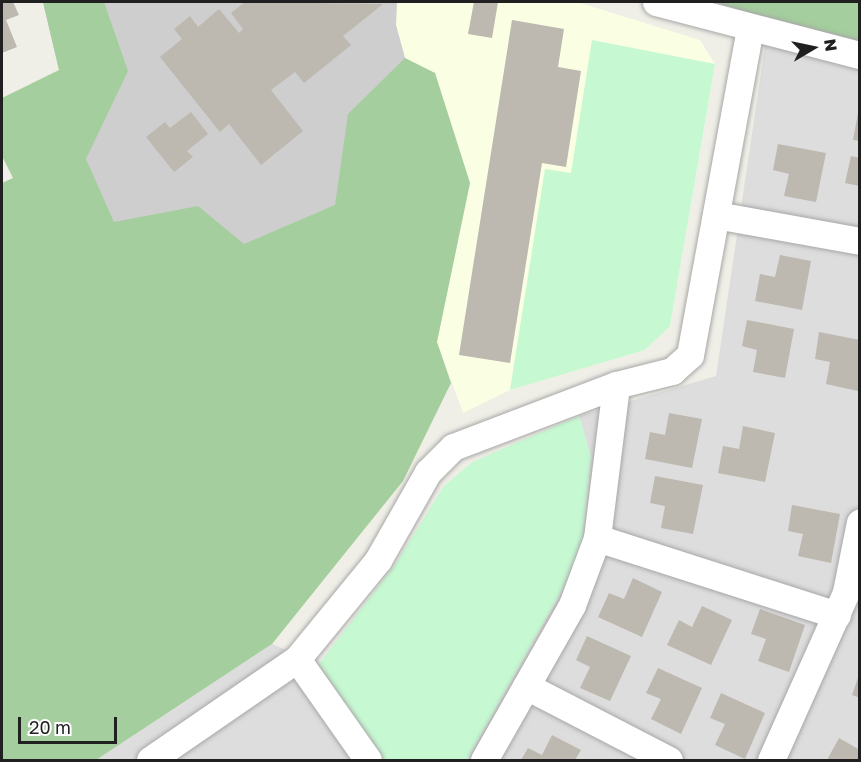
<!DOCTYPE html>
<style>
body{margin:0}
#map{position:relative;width:861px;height:762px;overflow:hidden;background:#f0efe7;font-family:"Golos Text",sans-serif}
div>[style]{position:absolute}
.residential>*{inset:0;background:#dedddd}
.education>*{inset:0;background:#fafee2}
.religious>*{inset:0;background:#cecece}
.forest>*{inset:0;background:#a4ce9d}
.park>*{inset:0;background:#c6f8d2}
.building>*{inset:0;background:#bdb8b0}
.roads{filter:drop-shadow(0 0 2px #a7a7a7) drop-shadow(0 0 2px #a7a7a7)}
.minor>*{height:27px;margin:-13.5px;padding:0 13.5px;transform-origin:13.5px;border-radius:13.5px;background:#fff}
span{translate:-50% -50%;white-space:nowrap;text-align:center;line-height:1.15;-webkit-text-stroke:4.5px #fff;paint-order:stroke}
.frame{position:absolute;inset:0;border:3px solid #202020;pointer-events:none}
.north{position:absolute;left:783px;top:18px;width:60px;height:60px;-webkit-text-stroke:4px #fff;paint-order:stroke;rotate:81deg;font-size:16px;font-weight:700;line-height:24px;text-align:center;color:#202020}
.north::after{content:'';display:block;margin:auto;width:21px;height:27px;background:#202020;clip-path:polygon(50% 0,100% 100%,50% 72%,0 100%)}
.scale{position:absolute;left:18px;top:717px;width:99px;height:27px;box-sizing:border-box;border:3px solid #202020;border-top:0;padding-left:8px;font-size:18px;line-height:21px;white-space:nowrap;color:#202020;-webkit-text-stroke:4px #fff;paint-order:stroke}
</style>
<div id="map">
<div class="residential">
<div style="clip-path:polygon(769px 19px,859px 43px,859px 760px,467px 760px,581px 556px,591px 457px,579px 416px,716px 376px)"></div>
<div style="clip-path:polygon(272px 644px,319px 664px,382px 760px,96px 760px)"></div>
</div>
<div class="education">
<div style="clip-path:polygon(397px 2px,577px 2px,700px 40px,715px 64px,670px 326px,645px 350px,510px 390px,463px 413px,437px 342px,470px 183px,435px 73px,405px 58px,396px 25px)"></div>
</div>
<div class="religious">
<div style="clip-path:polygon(43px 2px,397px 2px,396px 25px,405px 58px,342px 280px,130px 281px,56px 156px,59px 70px)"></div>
</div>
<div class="forest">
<div style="clip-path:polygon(43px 2px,104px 2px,128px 71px,86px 159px,114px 222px,198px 206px,244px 244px,335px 205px,348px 114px,405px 58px,435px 73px,470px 183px,437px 342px,451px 383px,403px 481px,272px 644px,96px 760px,2px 760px,2px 183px,13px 178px,2px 156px,2px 98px,59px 70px)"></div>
<div style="clip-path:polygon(714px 2px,859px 2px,859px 43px,769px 19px)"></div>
</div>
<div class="park">
<div style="clip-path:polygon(592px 40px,715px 64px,670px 326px,645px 350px,510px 390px,545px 169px,571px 173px)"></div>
<div style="clip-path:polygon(579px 416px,591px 457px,581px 556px,467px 760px,382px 760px,319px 664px,396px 563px,444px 486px,472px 462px)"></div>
</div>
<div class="building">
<div style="clip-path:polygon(2px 2px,13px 2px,19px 15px,6px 20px,17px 47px,2px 53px)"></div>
<div style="clip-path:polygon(245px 2px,383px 4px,343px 36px,351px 45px,304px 83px,295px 72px,271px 90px,303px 131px,261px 165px,229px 124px,220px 132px,160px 57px,182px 39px,174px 29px,190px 16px,198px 27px,219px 9px,239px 33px,243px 29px,231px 13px)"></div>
<div style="clip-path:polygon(474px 2px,498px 2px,492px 38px,468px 34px)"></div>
<div style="clip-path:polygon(512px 20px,564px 29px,558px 67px,581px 71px,566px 167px,542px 163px,510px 363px,459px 355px)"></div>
<div style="clip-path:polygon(191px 112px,208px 134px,187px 151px,193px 157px,174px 172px,146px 137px,165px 122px,170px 128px)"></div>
<div style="clip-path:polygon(858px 113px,860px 113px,860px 141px,853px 140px)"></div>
<div style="clip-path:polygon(778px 144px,826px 153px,816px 202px,784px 196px,789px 174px,773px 170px)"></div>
<div style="clip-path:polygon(851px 156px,860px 158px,860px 186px,845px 183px)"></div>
<div style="clip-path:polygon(780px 255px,811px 261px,802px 310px,755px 301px,760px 274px,775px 277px)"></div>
<div style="clip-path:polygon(747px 320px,794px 329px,785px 378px,753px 372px,757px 350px,742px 346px)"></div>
<div style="clip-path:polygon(819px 332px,860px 340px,858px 391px,826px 384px,830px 362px,815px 359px)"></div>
<div style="clip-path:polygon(669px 413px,702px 419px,692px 468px,645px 459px,650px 432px,665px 435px)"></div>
<div style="clip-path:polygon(743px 426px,775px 433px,765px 482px,718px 473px,723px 446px,739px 449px)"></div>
<div style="clip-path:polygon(655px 476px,703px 485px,693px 534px,661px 528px,665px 506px,650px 503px)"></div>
<div style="clip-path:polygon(792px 505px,840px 514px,831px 563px,798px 556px,803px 534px,788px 531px)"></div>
<div style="clip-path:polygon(633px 578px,662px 592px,642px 637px,598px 617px,609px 593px,624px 599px)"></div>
<div style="clip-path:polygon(702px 606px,732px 620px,711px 665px,667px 645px,679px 620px,692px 627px)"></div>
<div style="clip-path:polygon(760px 609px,805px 625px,789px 672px,758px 661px,766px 639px,751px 634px)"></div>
<div style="clip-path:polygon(587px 636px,631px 656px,610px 701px,580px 688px,590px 667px,576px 660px)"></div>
<div style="clip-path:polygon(658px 668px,702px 688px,681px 734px,651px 719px,661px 699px,646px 693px)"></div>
<div style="clip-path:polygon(859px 675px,860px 675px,860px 698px,852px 695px)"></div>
<div style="clip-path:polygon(721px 693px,765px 713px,745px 759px,715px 745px,725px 724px,710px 718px)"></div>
<div style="clip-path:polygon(552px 735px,581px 750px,575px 760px,521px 760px,528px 748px,542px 755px)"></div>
<div style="clip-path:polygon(839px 738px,860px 750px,860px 760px,827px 760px)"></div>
</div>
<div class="roads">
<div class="minor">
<div style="left:656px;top:2px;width:211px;rotate:14.6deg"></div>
<div style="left:716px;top:215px;width:146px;rotate:10.2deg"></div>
<div style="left:597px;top:538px;width:252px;rotate:17.8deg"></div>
<div style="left:297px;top:659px;width:123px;rotate:54.9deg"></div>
<div style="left:526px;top:686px;width:161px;rotate:27.4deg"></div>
<div style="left:150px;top:760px;width:178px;rotate:-34.5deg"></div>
<div style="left:297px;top:659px;width:128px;rotate:-50.7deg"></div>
<div style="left:378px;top:560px;width:101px;rotate:-60.4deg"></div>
<div style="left:428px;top:472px;width:35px;rotate:-45deg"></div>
<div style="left:453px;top:447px;width:174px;rotate:-20.8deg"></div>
<div style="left:616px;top:385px;width:58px;rotate:-14deg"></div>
<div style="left:672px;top:371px;width:24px;rotate:-42deg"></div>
<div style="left:690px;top:355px;width:331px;rotate:-79.6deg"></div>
<div style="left:484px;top:760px;width:178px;rotate:-60.4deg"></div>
<div style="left:572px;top:605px;width:72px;rotate:-69.5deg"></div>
<div style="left:597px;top:538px;width:154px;rotate:-82.9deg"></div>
<div style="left:771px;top:760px;width:184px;rotate:-65.9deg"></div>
<div style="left:846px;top:592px;width:71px;rotate:-78.7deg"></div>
</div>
</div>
<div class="frame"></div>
<div class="north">N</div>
<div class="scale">20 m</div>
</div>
